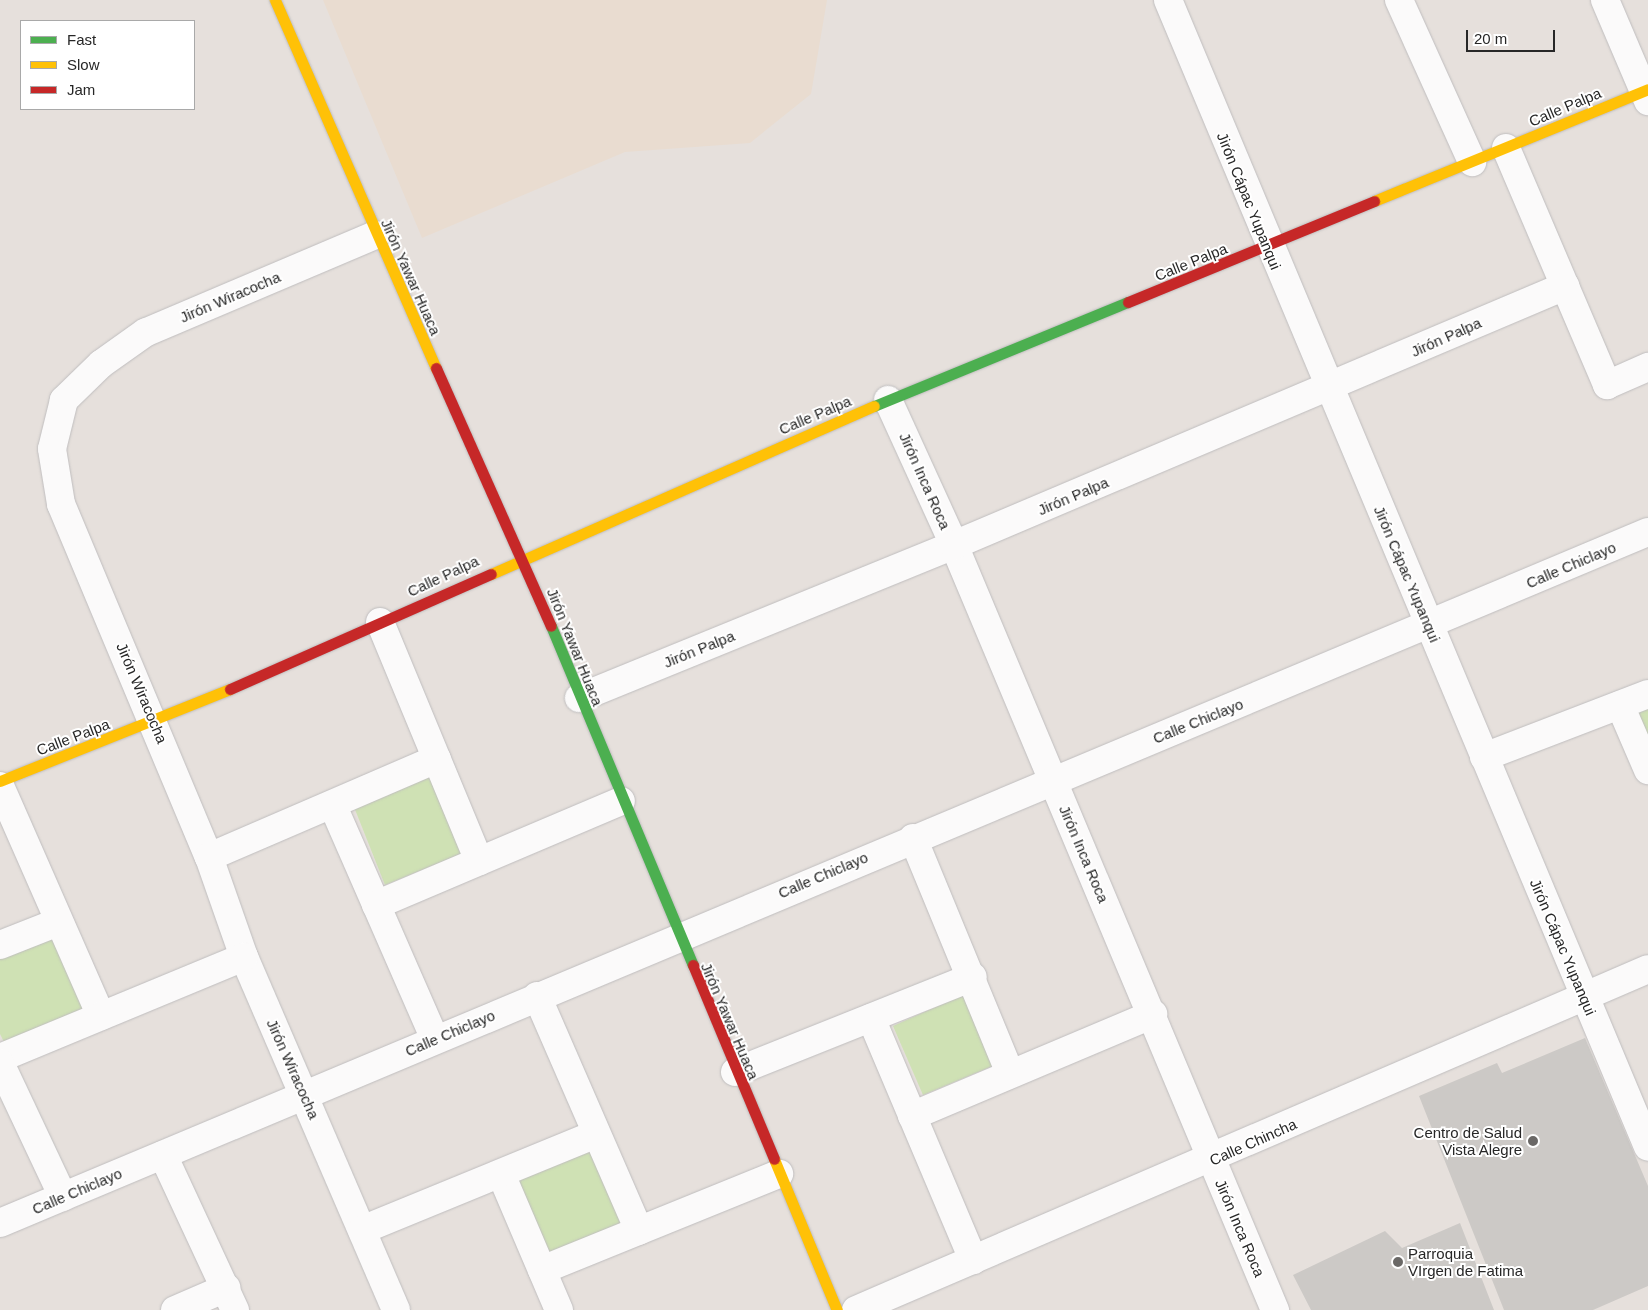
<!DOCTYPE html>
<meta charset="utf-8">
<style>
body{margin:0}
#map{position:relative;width:1648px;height:1310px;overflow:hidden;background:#e6e0dc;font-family:Helvetica,sans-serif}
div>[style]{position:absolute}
.education>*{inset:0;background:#e9dcd0}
.green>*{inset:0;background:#cfe1b4}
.building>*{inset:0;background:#ccc9c6}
.roads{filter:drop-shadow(0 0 1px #bfbdbe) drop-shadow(0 0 1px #bfbdbe)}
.street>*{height:28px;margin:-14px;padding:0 14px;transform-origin:14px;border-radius:14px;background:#fbfafa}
.fast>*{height:11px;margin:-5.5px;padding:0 5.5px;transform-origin:5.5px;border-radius:5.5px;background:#4caf50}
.slow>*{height:11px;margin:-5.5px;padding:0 5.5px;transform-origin:5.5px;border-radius:5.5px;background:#ffc107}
.jam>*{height:11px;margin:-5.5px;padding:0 5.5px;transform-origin:5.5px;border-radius:5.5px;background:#c62828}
.dots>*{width:14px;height:14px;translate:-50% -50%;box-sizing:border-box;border:2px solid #fff;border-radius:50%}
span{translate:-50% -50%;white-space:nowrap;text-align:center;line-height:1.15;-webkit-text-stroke:4px #fff;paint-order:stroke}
.street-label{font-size:15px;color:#272727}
.poi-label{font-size:15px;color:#272727}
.right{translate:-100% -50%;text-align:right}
.left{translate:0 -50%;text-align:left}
.legend{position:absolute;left:20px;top:20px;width:175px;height:90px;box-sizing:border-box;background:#fff;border:1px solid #a9a9a9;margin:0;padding:6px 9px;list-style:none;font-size:15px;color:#272727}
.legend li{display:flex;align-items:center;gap:10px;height:25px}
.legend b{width:25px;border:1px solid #a9a9a9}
.scale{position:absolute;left:1466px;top:30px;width:89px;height:22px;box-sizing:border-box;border:2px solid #272727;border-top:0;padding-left:6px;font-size:15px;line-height:18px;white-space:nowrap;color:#272727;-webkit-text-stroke:4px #fff;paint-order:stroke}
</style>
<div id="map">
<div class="education">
<div style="clip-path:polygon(323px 0,827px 0,811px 94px,750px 143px,625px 152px,422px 238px)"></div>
</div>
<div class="green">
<div style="clip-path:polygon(1648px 707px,1648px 738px,1638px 711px)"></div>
<div style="clip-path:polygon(432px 775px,466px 852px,385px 885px,354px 807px)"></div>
<div style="clip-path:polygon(53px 936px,85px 1008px,4px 1042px,0 1034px,0 959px)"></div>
<div style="clip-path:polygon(964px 994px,995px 1065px,923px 1095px,893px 1026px)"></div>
<div style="clip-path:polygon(594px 1150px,627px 1224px,546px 1257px,515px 1179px)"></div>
</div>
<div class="building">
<div style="clip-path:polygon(1585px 1038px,1648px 1186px,1648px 1286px,1593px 1310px,1504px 1310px,1419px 1096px,1497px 1063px,1502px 1073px)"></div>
<div style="clip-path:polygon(1460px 1223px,1494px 1310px,1311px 1310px,1293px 1275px,1385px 1231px,1402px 1248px)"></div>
</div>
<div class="roads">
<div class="street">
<div style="left:1168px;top:0;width:1243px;rotate:67.29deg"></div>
<div style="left:1399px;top:0;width:178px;rotate:65.7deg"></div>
<div style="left:1605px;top:0;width:110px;rotate:66.9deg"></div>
<div style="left:1506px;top:148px;width:258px;rotate:66.9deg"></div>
<div style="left:1607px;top:385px;width:45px;rotate:-23.7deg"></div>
<div style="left:375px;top:235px;width:249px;rotate:157deg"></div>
<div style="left:146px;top:332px;width:55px;rotate:144.6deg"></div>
<div style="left:101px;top:364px;width:52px;rotate:135.8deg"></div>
<div style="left:64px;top:400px;width:50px;rotate:103.8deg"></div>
<div style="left:52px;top:449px;width:56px;rotate:80.7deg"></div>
<div style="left:61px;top:504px;width:383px;rotate:67.3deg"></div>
<div style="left:209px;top:857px;width:106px;rotate:70.7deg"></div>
<div style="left:244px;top:957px;width:384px;rotate:66.7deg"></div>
<div style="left:888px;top:400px;width:159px;rotate:65.5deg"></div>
<div style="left:954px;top:545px;width:830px;rotate:67.24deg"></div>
<div style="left:380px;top:622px;width:259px;rotate:67.5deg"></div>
<div style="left:579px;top:698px;width:405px;rotate:-22.2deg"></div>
<div style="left:954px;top:545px;width:664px;rotate:-22.97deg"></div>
<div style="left:1620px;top:705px;width:71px;rotate:66.7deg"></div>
<div style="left:1484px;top:757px;width:176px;rotate:-21deg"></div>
<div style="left:0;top:786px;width:251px;rotate:66.3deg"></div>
<div style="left:333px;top:806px;width:255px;rotate:66.4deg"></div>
<div style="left:913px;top:838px;width:254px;rotate:67.6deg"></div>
<div style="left:209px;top:857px;width:248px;rotate:-23.3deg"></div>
<div style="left:376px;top:905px;width:266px;rotate:-23deg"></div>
<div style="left:0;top:945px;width:62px;rotate:-21.6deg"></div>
<div style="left:537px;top:996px;width:256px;rotate:66.5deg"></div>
<div style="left:871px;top:1018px;width:263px;rotate:67.1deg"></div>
<div style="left:0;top:1058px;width:264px;rotate:-22.5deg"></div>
<div style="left:0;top:1063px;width:148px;rotate:64.8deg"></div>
<div style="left:735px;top:1072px;width:256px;rotate:-21.8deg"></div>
<div style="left:912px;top:1116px;width:262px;rotate:-22.9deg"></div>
<div style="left:163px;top:1155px;width:171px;rotate:65.1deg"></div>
<div style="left:501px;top:1174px;width:148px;rotate:66.9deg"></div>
<div style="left:0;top:1223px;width:1787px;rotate:-22.75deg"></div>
<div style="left:362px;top:1230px;width:253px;rotate:-22.3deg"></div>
<div style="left:542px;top:1270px;width:256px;rotate:-22.1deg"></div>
<div style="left:175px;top:1310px;width:56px;rotate:-23.3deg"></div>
<div style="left:856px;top:1310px;width:862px;rotate:-23.29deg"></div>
</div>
<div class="fast">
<div style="left:874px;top:406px;width:274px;rotate:-22.3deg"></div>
<div style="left:551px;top:626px;width:368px;rotate:67.3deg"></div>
</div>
<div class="slow">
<div style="left:275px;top:0;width:402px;rotate:66.4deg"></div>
<div style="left:1374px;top:201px;width:296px;rotate:-22.2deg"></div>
<div style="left:491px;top:574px;width:418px;rotate:-23.7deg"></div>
<div style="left:0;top:781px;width:248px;rotate:-21.8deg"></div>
<div style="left:774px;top:1159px;width:164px;rotate:67.4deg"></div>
</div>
<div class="jam">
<div style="left:1128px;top:302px;width:266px;rotate:-22.3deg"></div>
<div style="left:436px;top:368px;width:282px;rotate:66deg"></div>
<div style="left:230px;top:689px;width:285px;rotate:-23.8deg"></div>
<div style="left:693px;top:965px;width:210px;rotate:67.3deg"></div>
</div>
</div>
<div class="dots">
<div style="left:1533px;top:1141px;background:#6a6866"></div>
<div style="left:1398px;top:1262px;background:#6a6866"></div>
</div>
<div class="street-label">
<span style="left:1565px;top:107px;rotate:-23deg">Calle Palpa</span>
<span style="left:1249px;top:201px;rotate:68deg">Jirón Cápac Yupanqui</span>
<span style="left:1191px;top:262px;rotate:-22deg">Calle Palpa</span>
<span style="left:411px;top:277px;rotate:66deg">Jirón Yawar Huaca</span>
<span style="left:230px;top:297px;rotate:-23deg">Jirón Wiracocha</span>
<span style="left:1446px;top:337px;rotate:-24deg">Jirón Palpa</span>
<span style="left:815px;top:415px;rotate:-23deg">Calle Palpa</span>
<span style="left:925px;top:481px;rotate:66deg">Jirón Inca Roca</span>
<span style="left:1073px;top:496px;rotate:-23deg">Jirón Palpa</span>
<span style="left:1571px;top:565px;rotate:-23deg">Calle Chiclayo</span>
<span style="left:1407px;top:574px;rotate:67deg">Jirón Cápac Yupanqui</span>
<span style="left:443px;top:576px;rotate:-25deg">Calle Palpa</span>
<span style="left:575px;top:647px;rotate:68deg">Jirón Yawar Huaca</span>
<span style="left:699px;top:649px;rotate:-22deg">Jirón Palpa</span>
<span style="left:142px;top:693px;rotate:67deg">Jirón Wiracocha</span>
<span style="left:1198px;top:721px;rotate:-22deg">Calle Chiclayo</span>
<span style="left:73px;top:737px;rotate:-21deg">Calle Palpa</span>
<span style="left:1084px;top:854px;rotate:67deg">Jirón Inca Roca</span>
<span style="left:823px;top:875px;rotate:-23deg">Calle Chiclayo</span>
<span style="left:1563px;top:947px;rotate:67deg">Jirón Cápac Yupanqui</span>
<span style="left:730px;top:1021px;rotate:67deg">Jirón Yawar Huaca</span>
<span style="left:450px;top:1033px;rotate:-23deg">Calle Chiclayo</span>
<span style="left:293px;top:1069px;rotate:66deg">Jirón Wiracocha</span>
<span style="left:1253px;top:1142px;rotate:-24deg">Calle Chincha</span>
<span style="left:77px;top:1191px;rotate:-23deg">Calle Chiclayo</span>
<span style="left:1240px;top:1228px;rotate:67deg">Jirón Inca Roca</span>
</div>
<div class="poi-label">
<span class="right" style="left:1522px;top:1141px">Centro de Salud<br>Vista Alegre</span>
<span class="left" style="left:1408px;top:1262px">Parroquia<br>VIrgen de Fatima</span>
</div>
<ul class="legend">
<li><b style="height:6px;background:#4caf50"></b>Fast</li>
<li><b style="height:6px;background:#ffc107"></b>Slow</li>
<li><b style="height:6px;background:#c62828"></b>Jam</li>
</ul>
<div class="scale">20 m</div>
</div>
